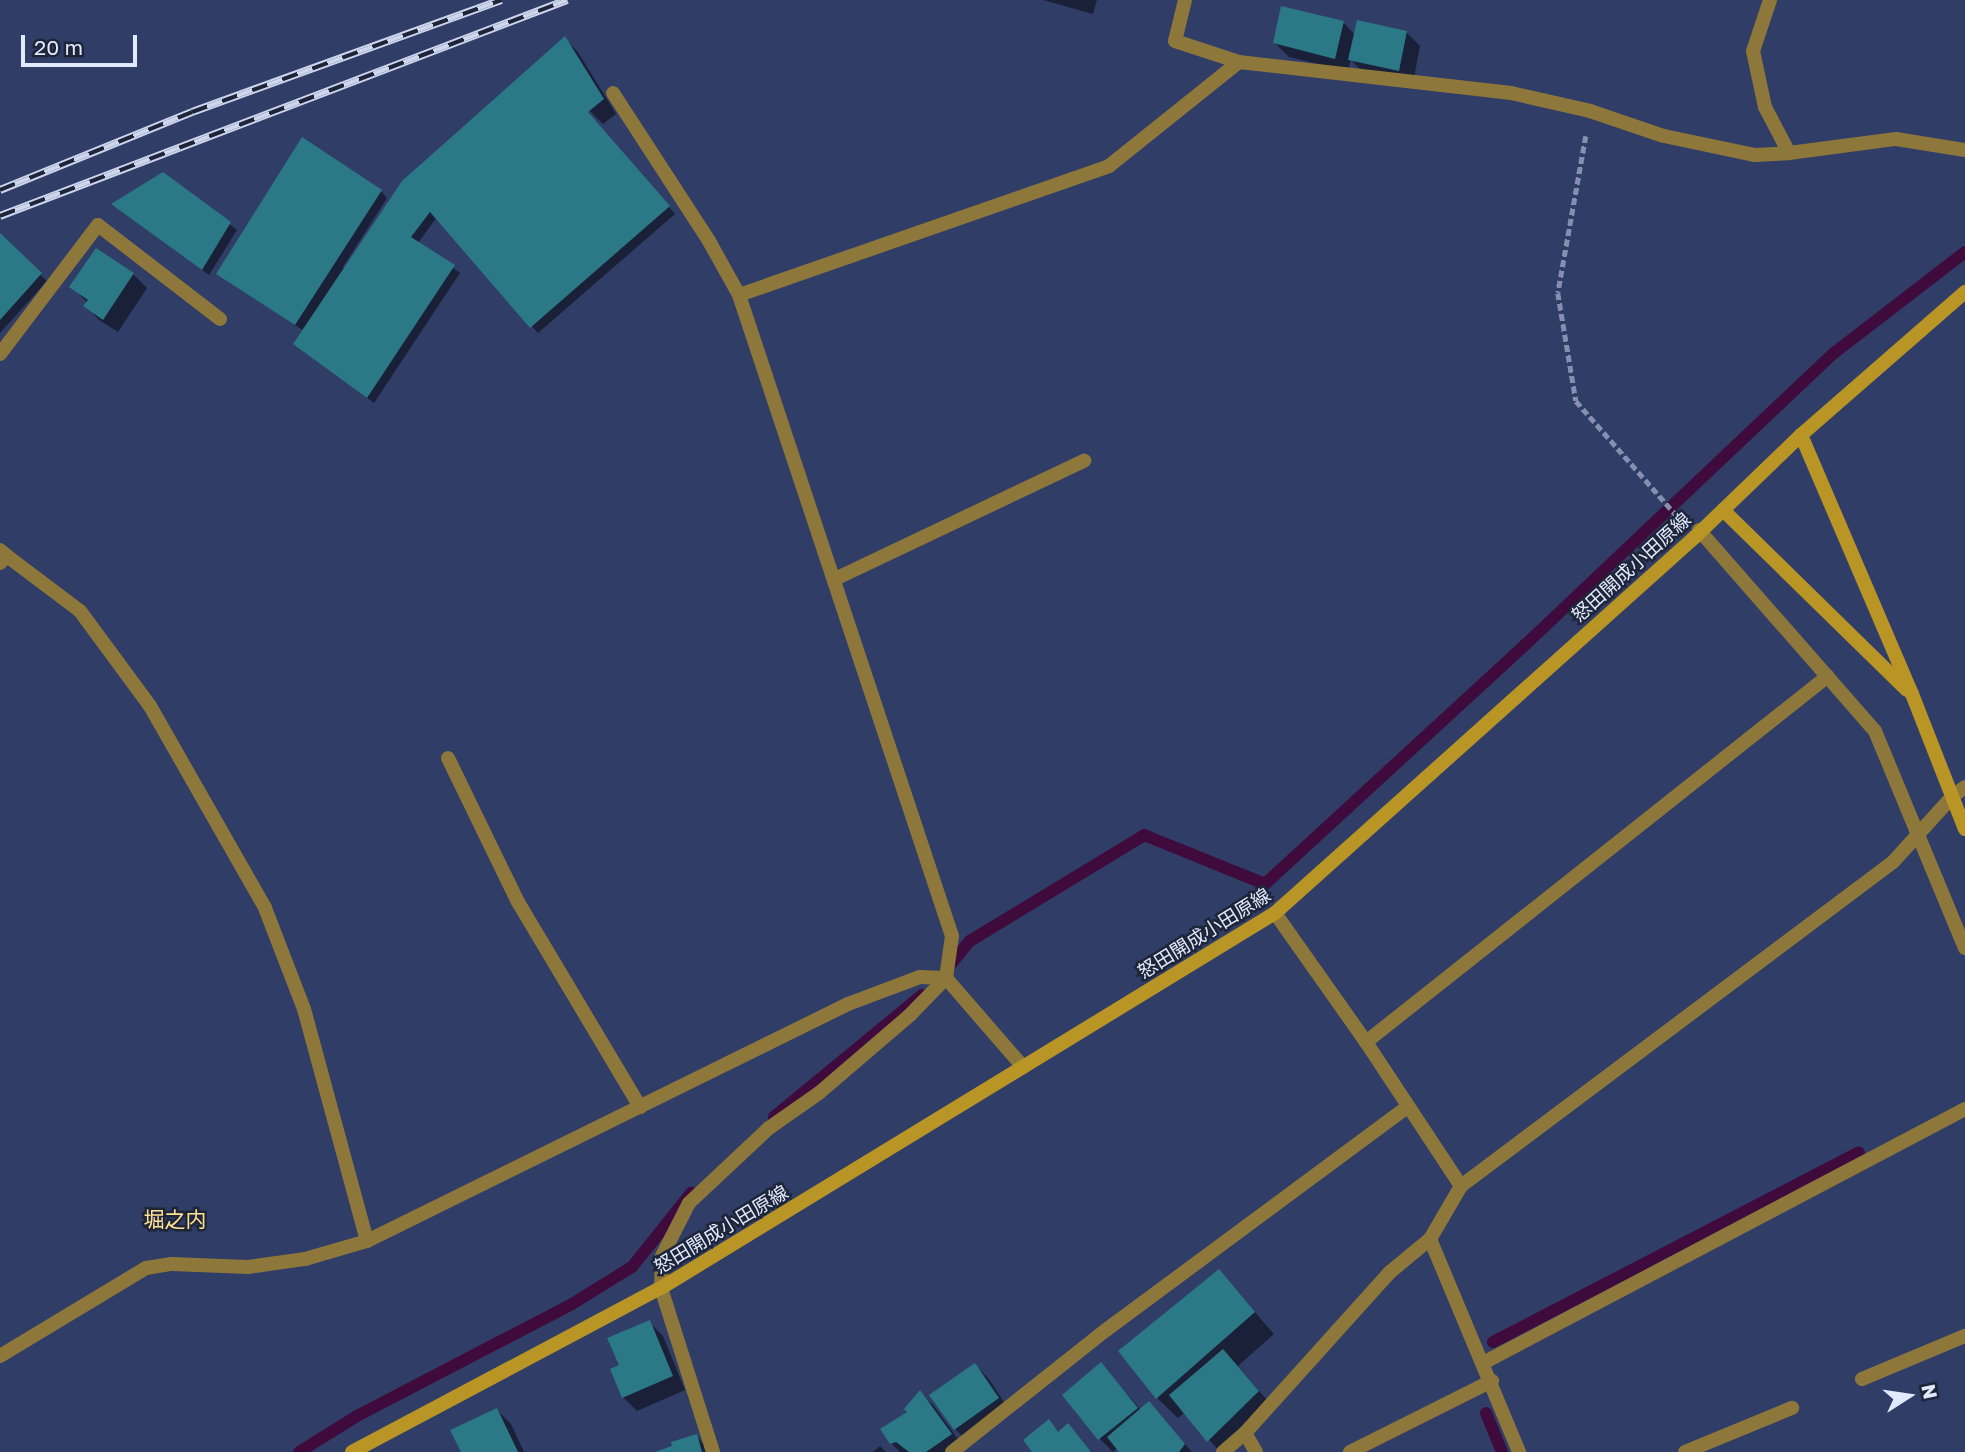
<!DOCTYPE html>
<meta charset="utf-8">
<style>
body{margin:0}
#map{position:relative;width:1965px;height:1452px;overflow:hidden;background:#303d67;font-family:"Golos Text","Noto Sans JP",sans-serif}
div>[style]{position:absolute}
.shadow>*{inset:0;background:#0007}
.stream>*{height:12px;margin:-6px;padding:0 6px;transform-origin:6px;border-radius:6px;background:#3f0b3d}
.building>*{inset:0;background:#2b7986}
.path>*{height:4.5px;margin-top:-2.25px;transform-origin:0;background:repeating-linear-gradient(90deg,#8590b0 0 7px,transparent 0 10.5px)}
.lane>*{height:14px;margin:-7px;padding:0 7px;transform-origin:7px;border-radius:7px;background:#8d773a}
.street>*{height:14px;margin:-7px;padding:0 7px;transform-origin:7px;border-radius:7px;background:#8d773a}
.secondary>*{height:14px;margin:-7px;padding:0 7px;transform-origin:7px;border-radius:7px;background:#b89525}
.rail>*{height:8px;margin-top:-4px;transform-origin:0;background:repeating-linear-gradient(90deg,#1f2539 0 16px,#cdd6ed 0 32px);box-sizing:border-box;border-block:2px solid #cdd6ed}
span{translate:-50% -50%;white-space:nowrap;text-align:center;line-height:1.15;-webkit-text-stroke:5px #1f2539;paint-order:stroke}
.street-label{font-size:19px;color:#e1e9fe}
.neighbourhood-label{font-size:21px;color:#fce094}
.north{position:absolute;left:1874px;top:1361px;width:70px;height:70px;-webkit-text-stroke:5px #1f2539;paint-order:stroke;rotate:78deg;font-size:19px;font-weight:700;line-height:28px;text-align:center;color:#e1e9fe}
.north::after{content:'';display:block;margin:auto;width:24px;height:32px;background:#e1e9fe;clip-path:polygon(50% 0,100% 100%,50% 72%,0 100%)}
.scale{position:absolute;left:21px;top:35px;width:116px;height:32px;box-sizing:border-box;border:4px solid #e1e9fe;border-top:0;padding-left:9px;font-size:21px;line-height:24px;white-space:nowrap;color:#e1e9fe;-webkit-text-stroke:5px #1f2539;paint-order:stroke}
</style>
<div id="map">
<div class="shadow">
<div style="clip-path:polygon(1043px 0,1097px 0,1093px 14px)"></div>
<div style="clip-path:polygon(1343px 22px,1355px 35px,1406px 32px,1420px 46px,1413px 83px,1364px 73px,1351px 60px,1348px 71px,1289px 57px,1275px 43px)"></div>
<div style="clip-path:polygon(565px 39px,578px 52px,616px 114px,603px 124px,586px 107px,584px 109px,675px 214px,538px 333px,437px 217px,418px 243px,460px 273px,374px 403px,302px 350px,304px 331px,218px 274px,381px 191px,387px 198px,343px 267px,345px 269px)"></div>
<div style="clip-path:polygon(163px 174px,237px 230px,209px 275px,120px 210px)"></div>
<div style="clip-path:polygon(0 237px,47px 281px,0 333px)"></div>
<div style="clip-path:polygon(97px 250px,133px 274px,147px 288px,118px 332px,99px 320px,86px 306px,88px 303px,72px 287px)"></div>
<div style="clip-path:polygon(1219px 1271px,1274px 1334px,1238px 1366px,1272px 1406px,1220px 1452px,1185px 1412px,1178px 1418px,1157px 1398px)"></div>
<div style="clip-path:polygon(649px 1322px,663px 1336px,685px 1390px,637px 1411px,623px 1397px,621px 1366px)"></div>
<div style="clip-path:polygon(1101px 1364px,1141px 1410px,1149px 1403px,1192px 1452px,1121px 1452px,1118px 1448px,1113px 1452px,1099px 1438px)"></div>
<div style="clip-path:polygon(975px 1365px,989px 1379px,1011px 1413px,969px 1443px,955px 1429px)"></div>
<div style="clip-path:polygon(920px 1393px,934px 1406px,965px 1449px,960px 1452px,900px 1452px,891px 1443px)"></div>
<div style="clip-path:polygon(497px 1410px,511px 1424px,524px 1452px,463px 1452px)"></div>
<div style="clip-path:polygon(696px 1436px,711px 1452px,660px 1452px)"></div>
<div style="clip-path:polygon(880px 1446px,886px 1452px,873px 1452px)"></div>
</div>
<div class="stream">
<div style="left:947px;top:969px;width:36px;rotate:-51deg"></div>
<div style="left:970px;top:941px;width:204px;rotate:-31.3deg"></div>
<div style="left:1144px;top:835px;width:131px;rotate:22deg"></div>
<div style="left:1265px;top:884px;width:353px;rotate:-42.6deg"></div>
<div style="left:1525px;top:645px;width:425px;rotate:-43.4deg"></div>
<div style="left:1834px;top:353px;width:165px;rotate:-37.6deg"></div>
<div style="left:774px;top:1117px;width:192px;rotate:-39.5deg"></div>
<div style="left:1493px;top:1342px;width:412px;rotate:-27.4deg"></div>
<div style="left:1486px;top:1413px;width:42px;rotate:67.7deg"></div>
<div style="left:299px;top:1452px;width:68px;rotate:-31.8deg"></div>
<div style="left:357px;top:1416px;width:242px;rotate:-27.5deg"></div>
<div style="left:572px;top:1304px;width:70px;rotate:-31.7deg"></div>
<div style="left:632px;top:1267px;width:95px;rotate:-51.4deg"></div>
</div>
<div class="building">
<div style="clip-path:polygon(1281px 6px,1344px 21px,1335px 59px,1273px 43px)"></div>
<div style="clip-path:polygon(1357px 20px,1407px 31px,1399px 71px,1348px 60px)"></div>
<div style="clip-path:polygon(565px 36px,604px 99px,588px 112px,670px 206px,530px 328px,430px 212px,411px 237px,455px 265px,367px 398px,293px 344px,402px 181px)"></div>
<div style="clip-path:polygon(302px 137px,382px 190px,295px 325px,216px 274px)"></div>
<div style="clip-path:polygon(163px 172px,231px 222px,202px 270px,111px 204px)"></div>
<div style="clip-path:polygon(0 233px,42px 273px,0 320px)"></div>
<div style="clip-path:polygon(96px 248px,134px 273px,103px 320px,83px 306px,88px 300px,69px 287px)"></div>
<div style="clip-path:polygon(1219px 1269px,1255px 1312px,1156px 1399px,1118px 1351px)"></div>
<div style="clip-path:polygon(650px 1320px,673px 1376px,622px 1398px,610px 1369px,619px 1365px,607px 1338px)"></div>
<div style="clip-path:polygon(1223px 1349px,1259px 1391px,1207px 1442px,1169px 1395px)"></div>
<div style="clip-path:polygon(1101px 1362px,1138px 1408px,1098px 1440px,1062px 1395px)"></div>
<div style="clip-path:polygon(975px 1363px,999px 1398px,954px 1430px,929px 1395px)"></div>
<div style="clip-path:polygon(920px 1390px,952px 1434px,926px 1452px,909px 1452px,896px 1442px,890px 1444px,880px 1429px,907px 1412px,904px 1409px)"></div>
<div style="clip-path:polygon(1149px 1401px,1185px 1444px,1179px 1452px,1119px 1452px,1107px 1437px)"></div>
<div style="clip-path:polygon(497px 1408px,518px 1452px,461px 1452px,450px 1430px)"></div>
<div style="clip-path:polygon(1049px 1419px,1058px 1432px,1068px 1423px,1091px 1452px,1032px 1452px,1023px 1440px)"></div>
<div style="clip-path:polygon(697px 1434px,702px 1452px,655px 1452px,672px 1446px,671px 1442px)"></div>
</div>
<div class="path">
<div style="left:1586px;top:136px;width:159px;rotate:100.1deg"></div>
<div style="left:1558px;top:293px;width:109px;rotate:80.5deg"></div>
<div style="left:1576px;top:401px;width:153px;rotate:48.7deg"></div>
</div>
<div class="lane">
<div style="left:1185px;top:0;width:42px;rotate:103.7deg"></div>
<div style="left:1175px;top:41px;width:67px;rotate:18.2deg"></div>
<div style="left:1239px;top:62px;width:274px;rotate:6.5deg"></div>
<div style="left:1511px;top:93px;width:81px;rotate:12.8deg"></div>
<div style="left:1590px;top:111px;width:78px;rotate:18.7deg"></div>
<div style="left:1664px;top:136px;width:92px;rotate:11.9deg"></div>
<div style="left:1754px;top:155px;width:35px;rotate:-3deg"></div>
<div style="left:739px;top:295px;width:392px;rotate:-19.2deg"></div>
<div style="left:1109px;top:166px;width:166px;rotate:-38.7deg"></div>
<div style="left:0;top:354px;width:162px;rotate:-52.8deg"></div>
<div style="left:98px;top:225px;width:154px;rotate:37.6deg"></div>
<div style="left:0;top:563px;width:10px;rotate:-45deg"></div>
<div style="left:7px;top:556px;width:91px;rotate:37deg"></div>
<div style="left:80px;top:611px;width:118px;rotate:53.6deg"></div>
<div style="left:150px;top:706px;width:232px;rotate:60.3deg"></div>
<div style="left:265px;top:908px;width:108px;rotate:68.9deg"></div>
<div style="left:304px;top:1009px;width:240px;rotate:74.8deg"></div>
<div style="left:835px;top:579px;width:276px;rotate:-25.4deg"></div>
<div style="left:448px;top:758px;width:160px;rotate:64.1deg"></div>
<div style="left:518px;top:902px;width:239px;rotate:59.2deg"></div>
<div style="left:1461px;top:1186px;width:540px;rotate:-36.87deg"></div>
<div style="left:1893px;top:862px;width:88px;rotate:-47.8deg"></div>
<div style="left:661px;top:1288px;width:32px;rotate:-88deg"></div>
<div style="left:662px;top:1256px;width:59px;rotate:-63deg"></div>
<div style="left:689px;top:1203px;width:110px;rotate:-43.2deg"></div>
<div style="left:769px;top:1128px;width:61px;rotate:-35deg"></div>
<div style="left:819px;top:1093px;width:120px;rotate:-40.6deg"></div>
<div style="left:910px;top:1015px;width:52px;rotate:-45.8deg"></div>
<div style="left:1483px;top:1363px;width:545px;rotate:-27.79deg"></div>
<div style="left:1862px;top:1379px;width:112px;rotate:-22.7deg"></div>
<div style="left:952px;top:1452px;width:196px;rotate:-38.4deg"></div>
<div style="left:1106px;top:1330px;width:375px;rotate:-36.5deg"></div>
<div style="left:1223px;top:1452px;width:29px;rotate:-41deg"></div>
<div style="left:1685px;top:1452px;width:116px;rotate:-22.4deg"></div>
</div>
<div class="street">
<div style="left:1770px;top:0;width:54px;rotate:108.4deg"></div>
<div style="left:1753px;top:51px;width:57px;rotate:77.9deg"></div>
<div style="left:1765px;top:107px;width:52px;rotate:62.4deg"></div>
<div style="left:1789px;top:153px;width:108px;rotate:-7.5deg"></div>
<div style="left:1896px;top:139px;width:70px;rotate:9.1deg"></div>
<div style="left:613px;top:93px;width:176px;rotate:57deg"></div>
<div style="left:709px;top:241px;width:62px;rotate:60.9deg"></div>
<div style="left:739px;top:295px;width:675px;rotate:71.62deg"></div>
<div style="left:952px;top:936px;width:42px;rotate:98.1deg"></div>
<div style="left:946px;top:978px;width:118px;rotate:49.1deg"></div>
<div style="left:1699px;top:530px;width:267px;rotate:48.8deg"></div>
<div style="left:1875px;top:731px;width:235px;rotate:67.5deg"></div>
<div style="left:0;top:550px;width:9px;rotate:41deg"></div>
<div style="left:1952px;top:797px;width:16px;rotate:-38deg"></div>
<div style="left:1275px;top:913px;width:158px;rotate:54.8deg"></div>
<div style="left:1366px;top:1042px;width:173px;rotate:56.6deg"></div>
<div style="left:1461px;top:1186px;width:61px;rotate:120.3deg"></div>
<div style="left:1430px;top:1239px;width:231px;rotate:67.3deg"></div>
<div style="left:1366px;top:1042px;width:589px;rotate:-38.39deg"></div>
<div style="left:661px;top:1288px;width:172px;rotate:72.4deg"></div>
<div style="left:0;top:1356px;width:170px;rotate:-31.1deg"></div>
<div style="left:146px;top:1268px;width:26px;rotate:-9deg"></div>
<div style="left:172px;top:1264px;width:76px;rotate:2.3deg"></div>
<div style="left:248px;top:1267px;width:58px;rotate:-8deg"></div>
<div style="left:305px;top:1259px;width:65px;rotate:-16.2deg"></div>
<div style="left:367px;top:1241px;width:536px;rotate:-26.23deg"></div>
<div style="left:848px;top:1004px;width:77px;rotate:-20.6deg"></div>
<div style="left:920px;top:977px;width:26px;rotate:2deg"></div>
<div style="left:1256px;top:1452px;width:22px;rotate:-120deg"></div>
<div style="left:1245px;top:1433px;width:215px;rotate:-48deg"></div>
<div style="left:1389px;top:1273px;width:53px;rotate:-39.7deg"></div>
<div style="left:1350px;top:1452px;width:159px;rotate:-26.6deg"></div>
</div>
<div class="secondary">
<div style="left:1801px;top:435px;width:282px;rotate:66.8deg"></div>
<div style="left:1912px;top:694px;width:145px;rotate:68.6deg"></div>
<div style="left:1723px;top:510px;width:257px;rotate:44.4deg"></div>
<div style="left:352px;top:1452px;width:350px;rotate:-28deg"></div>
<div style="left:661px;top:1288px;width:719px;rotate:-31.41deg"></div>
<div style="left:1275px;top:913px;width:564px;rotate:-41.84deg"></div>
<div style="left:1695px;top:537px;width:147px;rotate:-43.9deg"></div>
<div style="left:1801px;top:435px;width:218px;rotate:-41.1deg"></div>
</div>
<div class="rail">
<div style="left:0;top:190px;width:207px;rotate:-22.1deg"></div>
<div style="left:192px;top:112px;width:329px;rotate:-19.9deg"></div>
<div style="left:0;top:216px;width:607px;rotate:-20.85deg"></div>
</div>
<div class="street-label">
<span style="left:1631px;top:567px;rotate:-42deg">怒田開成小田原線</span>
<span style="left:1204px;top:933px;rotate:-32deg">怒田開成小田原線</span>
<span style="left:721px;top:1229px;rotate:-31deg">怒田開成小田原線</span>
</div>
<div class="neighbourhood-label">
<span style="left:175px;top:1219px">堀之内</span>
</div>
<div class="north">N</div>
<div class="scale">20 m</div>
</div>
